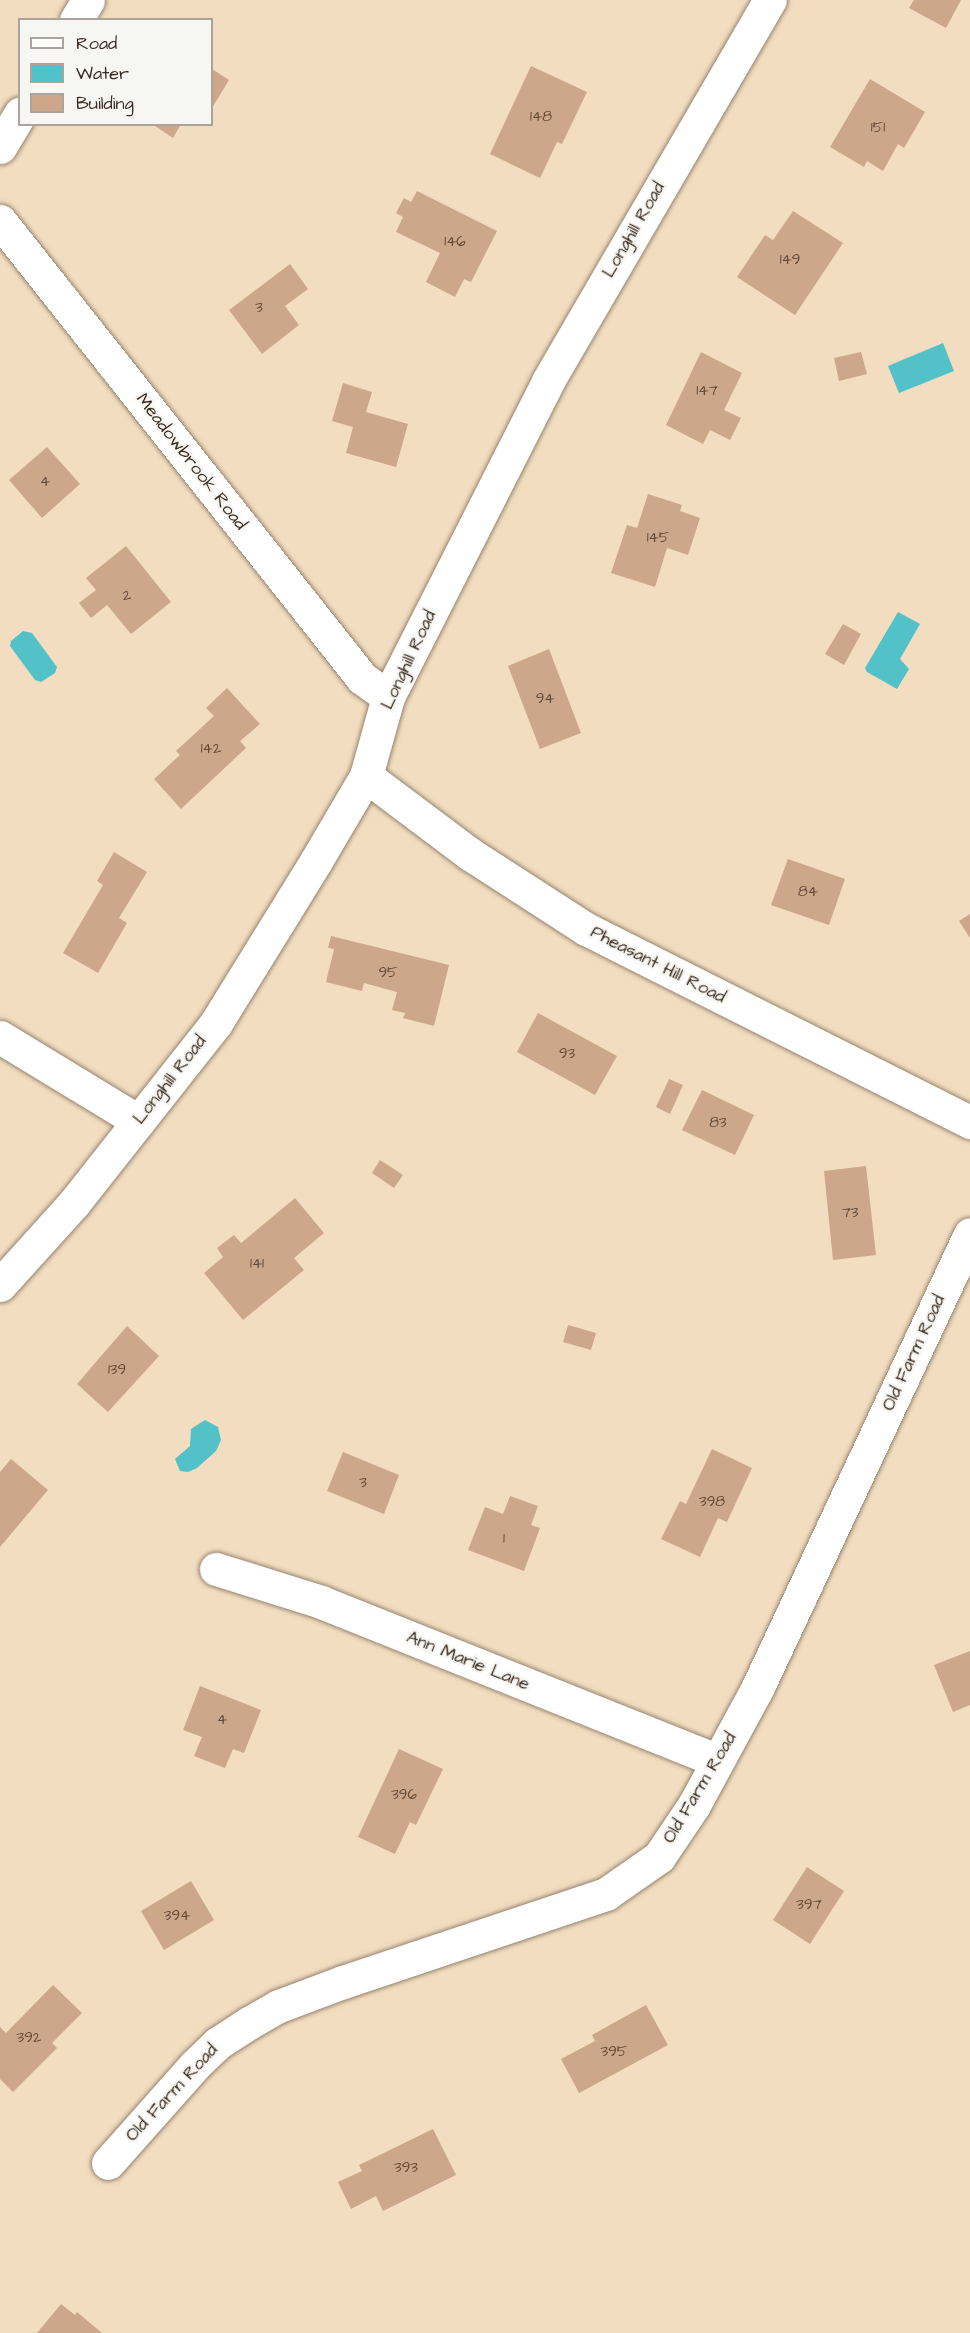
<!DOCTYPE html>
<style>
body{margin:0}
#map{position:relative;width:970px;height:2333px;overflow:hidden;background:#f2ddc0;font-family:"Architects Daughter",sans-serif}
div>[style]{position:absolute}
.water>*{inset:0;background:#53c1c8}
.building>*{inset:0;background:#cda789}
.roads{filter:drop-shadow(0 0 2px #96846f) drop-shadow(0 0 2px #96846f)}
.minor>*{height:33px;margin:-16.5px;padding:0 16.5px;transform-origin:16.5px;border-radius:16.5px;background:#fff}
span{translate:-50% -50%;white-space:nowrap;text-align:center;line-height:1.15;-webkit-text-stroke:5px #f6f6f2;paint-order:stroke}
.number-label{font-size:15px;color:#604939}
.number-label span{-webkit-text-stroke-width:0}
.street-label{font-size:18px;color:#3b2a1e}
.legend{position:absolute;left:18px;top:18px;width:195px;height:108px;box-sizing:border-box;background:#f6f6f2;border:2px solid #aba49d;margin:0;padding:8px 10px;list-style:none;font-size:18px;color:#3b2a1e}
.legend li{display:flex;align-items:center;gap:12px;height:30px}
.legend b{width:30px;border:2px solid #aba49d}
</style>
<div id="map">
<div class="water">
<div style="clip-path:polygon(943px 343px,954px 371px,899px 393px,888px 366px)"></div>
<div style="clip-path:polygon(898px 612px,920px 624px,900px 659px,909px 669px,897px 689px,867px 672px,865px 668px)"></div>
<div style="clip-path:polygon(23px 631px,32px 633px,57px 667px,55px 673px,41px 682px,35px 680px,10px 646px,11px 641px)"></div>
<div style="clip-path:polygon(205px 1420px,218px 1427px,221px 1440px,216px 1451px,197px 1468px,188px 1472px,180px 1471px,175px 1459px,190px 1446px,191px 1429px)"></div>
</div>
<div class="building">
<div style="clip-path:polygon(914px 0,961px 0,946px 28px,909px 8px)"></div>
<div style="clip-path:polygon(531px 66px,587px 92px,562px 144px,557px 142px,540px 178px,490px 154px)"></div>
<div style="clip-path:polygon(212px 69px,229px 80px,212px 108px)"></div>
<div style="clip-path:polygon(870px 79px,925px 112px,904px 148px,898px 144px,883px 171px,867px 161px,864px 167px,830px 147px)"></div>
<div style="clip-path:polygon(152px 124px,181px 124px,173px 138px)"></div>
<div style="clip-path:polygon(417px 191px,497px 231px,471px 282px,464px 279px,455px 297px,426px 282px,440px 253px,396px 232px,403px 217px,396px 213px,404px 198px,411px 202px)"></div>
<div style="clip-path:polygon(793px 211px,843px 243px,795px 315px,737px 277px,765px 235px,773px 240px)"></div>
<div style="clip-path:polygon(290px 264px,308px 289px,285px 306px,299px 325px,262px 354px,229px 310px)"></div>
<div style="clip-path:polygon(701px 352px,742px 373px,724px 410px,741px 418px,730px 440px,710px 430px,703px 444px,666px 425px)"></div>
<div style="clip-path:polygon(861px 352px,867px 374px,839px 381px,834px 358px)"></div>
<div style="clip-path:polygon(343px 383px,372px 392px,366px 412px,408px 424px,396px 467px,346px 453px,353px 427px,332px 421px)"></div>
<div style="clip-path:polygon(47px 447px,80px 484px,42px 518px,9px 480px)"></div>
<div style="clip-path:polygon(648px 494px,682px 505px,680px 511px,700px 518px,688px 555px,667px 548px,655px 587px,611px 573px,627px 525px,637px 528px)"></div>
<div style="clip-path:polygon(126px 546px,171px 602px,131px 634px,107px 605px,91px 618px,79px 603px,96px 590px,86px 578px)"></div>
<div style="clip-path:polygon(843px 624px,861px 634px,844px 665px,825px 654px)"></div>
<div style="clip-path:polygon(549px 649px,581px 733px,540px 749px,508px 666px)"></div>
<div style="clip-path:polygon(227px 688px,260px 724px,240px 741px,246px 748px,181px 809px,154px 779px,180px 755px,176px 751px,214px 716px,206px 708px)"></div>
<div style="clip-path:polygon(114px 852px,147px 872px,119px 918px,127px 923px,98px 973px,63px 953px,103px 885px,97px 881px)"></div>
<div style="clip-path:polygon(788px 859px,845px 879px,829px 925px,771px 905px)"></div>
<div style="clip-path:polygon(970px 914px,970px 938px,959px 921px)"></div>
<div style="clip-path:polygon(331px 936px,449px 965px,434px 1026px,403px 1018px,405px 1013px,392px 1010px,397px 992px,364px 983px,362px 991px,326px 982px,334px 949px,328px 948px)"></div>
<div style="clip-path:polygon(538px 1013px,617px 1056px,595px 1095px,517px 1052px)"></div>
<div style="clip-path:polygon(669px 1079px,683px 1085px,670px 1114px,656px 1107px)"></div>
<div style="clip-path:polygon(702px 1090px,754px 1115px,735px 1155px,682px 1130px)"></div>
<div style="clip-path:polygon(380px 1160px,403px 1175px,394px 1188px,372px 1173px)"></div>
<div style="clip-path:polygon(866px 1166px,876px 1255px,833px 1260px,824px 1171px)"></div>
<div style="clip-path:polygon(295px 1198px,324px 1233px,294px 1258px,304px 1270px,243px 1320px,204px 1273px,223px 1257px,217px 1248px,234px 1235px,241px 1243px)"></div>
<div style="clip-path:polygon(568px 1325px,596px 1333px,591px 1350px,563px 1342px)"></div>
<div style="clip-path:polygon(127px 1326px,159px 1356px,108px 1412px,77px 1384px)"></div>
<div style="clip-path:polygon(712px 1449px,752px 1468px,727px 1522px,718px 1518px,700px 1557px,661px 1539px,680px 1501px,686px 1504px)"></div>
<div style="clip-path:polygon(343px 1452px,399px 1475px,384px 1514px,327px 1491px)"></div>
<div style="clip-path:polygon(11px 1459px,48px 1490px,0 1547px,0 1472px)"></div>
<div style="clip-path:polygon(510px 1496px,538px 1506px,531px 1525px,540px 1528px,524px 1571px,468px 1550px,485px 1507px,503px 1514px)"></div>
<div style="clip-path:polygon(970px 1651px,970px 1705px,953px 1712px,934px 1665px)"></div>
<div style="clip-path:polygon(200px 1686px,261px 1710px,244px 1753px,233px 1749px,225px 1768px,194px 1756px,202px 1737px,183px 1730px)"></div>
<div style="clip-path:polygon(399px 1749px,443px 1769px,416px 1825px,410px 1822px,395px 1854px,358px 1837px)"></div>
<div style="clip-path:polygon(807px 1867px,844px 1891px,810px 1944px,773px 1920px)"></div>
<div style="clip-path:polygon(191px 1881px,214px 1920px,164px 1950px,141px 1911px)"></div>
<div style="clip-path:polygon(53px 1985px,82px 2013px,52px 2043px,57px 2048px,13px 2092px,0 2079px,0 2027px,6px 2033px)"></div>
<div style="clip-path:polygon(646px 2005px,668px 2045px,579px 2093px,561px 2059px,595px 2041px,592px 2035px)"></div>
<div style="clip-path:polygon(433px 2129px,456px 2175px,383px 2211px,376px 2196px,351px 2209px,338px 2182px,362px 2171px,359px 2165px)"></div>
<div style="clip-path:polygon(61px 2304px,75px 2315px,77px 2312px,102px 2333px,37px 2333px)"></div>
</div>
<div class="roads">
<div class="minor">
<div style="left:76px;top:20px;width:23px;rotate:-59deg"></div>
<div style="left:0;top:147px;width:39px;rotate:-59deg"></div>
<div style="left:0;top:221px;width:583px;rotate:51.62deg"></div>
<div style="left:362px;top:678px;width:32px;rotate:36deg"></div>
<div style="left:366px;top:776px;width:130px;rotate:36.9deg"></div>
<div style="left:470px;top:854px;width:138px;rotate:32.9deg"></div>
<div style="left:586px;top:929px;width:430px;rotate:26.7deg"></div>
<div style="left:0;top:1037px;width:162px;rotate:31.3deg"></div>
<div style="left:0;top:1285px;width:110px;rotate:-47.9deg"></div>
<div style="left:74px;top:1203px;width:229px;rotate:-51.7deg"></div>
<div style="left:216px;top:1023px;width:190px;rotate:-58.3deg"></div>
<div style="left:316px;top:861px;width:99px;rotate:-59.5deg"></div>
<div style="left:366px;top:776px;width:82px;rotate:-74.4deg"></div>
<div style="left:388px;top:697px;width:354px;rotate:-63.1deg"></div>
<div style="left:548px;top:381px;width:441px;rotate:-59.8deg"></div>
<div style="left:216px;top:1569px;width:110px;rotate:17.4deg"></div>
<div style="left:321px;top:1602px;width:426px;rotate:21.8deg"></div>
<div style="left:108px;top:2163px;width:131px;rotate:-48.4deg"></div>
<div style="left:195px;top:2065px;width:32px;rotate:-44deg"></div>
<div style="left:218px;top:2043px;width:37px;rotate:-33deg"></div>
<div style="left:249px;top:2023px;width:34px;rotate:-30deg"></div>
<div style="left:279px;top:2006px;width:68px;rotate:-20.6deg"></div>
<div style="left:343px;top:1982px;width:277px;rotate:-18.5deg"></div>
<div style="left:606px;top:1894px;width:65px;rotate:-34.9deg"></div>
<div style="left:659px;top:1857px;width:63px;rotate:-56.1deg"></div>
<div style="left:694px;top:1805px;width:132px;rotate:-61.5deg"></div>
<div style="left:757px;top:1689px;width:502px;rotate:-64.91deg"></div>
</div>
</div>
<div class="number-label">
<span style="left:541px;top:117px">148</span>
<span style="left:878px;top:128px">151</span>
<span style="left:455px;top:242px">146</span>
<span style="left:790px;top:260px">149</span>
<span style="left:259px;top:308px">3</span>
<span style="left:707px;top:391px">147</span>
<span style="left:45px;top:482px">4</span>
<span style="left:658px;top:538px">145</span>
<span style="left:127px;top:596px">2</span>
<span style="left:545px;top:699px">94</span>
<span style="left:211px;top:749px">142</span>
<span style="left:808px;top:892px">84</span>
<span style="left:388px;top:973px">95</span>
<span style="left:567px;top:1054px">93</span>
<span style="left:718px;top:1123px">83</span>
<span style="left:850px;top:1213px">73</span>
<span style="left:257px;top:1264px">141</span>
<span style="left:117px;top:1370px">139</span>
<span style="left:363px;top:1483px">3</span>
<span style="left:712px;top:1502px">398</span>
<span style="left:504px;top:1539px">1</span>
<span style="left:222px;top:1720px">4</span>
<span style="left:404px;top:1795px">396</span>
<span style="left:809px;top:1905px">397</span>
<span style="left:177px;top:1916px">394</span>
<span style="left:29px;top:2038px">392</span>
<span style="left:614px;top:2052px">395</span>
<span style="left:406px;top:2168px">393</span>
</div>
<div class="street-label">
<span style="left:634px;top:230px;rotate:-60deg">Longhill Road</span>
<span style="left:191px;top:462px;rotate:52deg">Meadowbrook Road</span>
<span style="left:409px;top:660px;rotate:-65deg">Longhill Road</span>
<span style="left:658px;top:965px;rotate:27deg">Pheasant Hill Road</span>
<span style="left:170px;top:1080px;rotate:-52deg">Longhill Road</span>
<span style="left:914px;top:1353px;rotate:-65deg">Old Farm Road</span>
<span style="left:468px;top:1661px;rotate:22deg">Ann Marie Lane</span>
<span style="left:700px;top:1788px;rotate:-59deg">Old Farm Road</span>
<span style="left:172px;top:2093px;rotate:-47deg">Old Farm Road</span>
</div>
<ul class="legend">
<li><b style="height:8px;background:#fff"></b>Road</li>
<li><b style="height:16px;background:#53c1c8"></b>Water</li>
<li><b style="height:16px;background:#cda789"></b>Building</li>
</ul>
</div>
